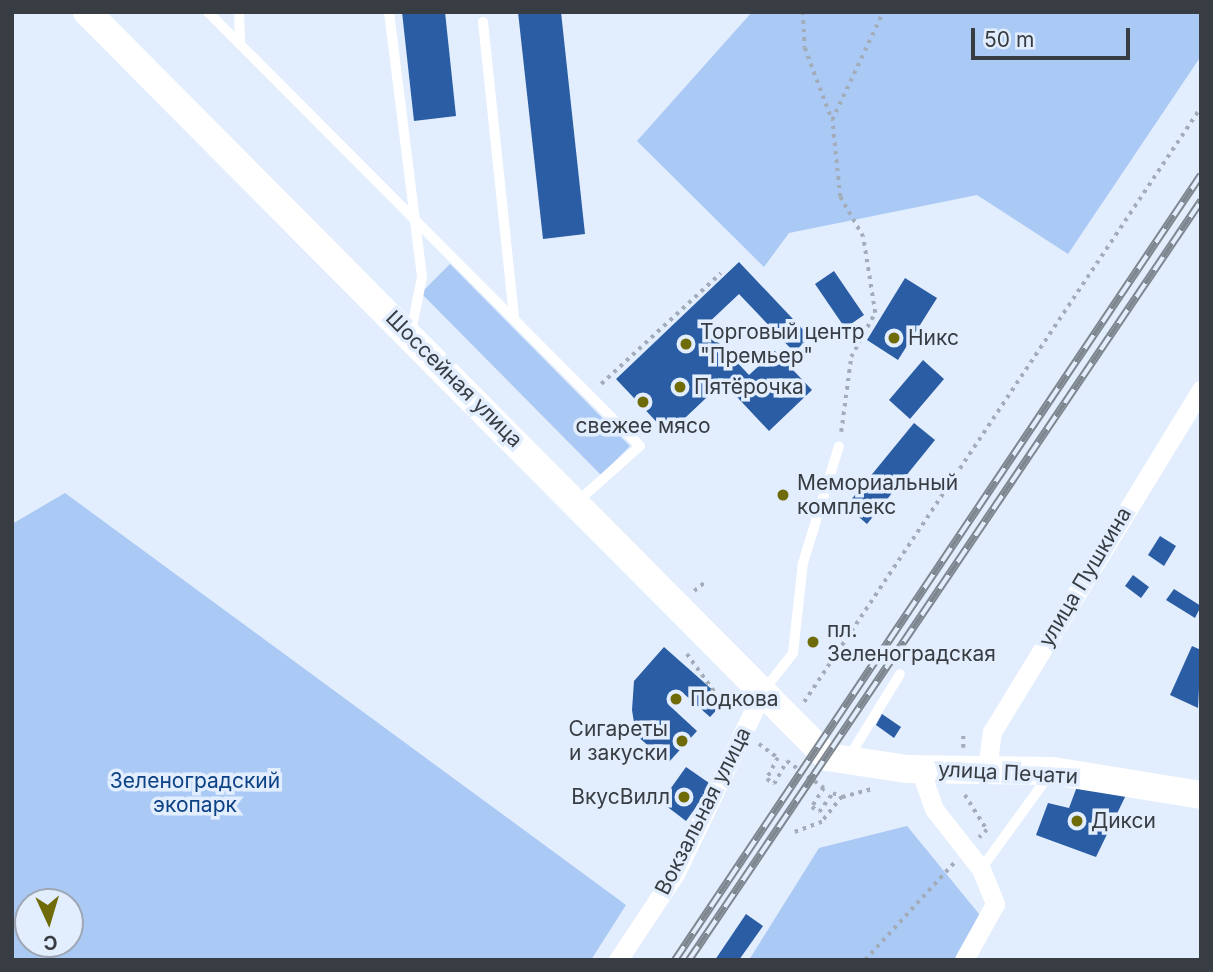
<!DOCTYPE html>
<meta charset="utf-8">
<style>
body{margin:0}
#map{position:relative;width:1213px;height:972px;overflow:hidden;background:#e2edfe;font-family:Inter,sans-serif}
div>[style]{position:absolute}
.green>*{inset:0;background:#aac9f5}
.building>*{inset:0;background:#2a5da4}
.path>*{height:3.5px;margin-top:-1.75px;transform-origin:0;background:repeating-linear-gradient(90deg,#a3acb9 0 3.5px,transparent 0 8.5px)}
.lane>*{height:10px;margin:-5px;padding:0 5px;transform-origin:5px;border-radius:5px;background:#fff}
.street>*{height:19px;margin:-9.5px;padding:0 9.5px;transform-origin:9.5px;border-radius:9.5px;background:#fff}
.secondary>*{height:28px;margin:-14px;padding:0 14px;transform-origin:14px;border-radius:14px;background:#fff}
.rail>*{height:8px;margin-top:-4px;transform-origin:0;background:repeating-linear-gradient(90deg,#e2edfe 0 16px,#7e8690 0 32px);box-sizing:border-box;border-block:2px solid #7e8690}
.dots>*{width:19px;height:19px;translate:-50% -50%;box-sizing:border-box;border:4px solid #e2edfe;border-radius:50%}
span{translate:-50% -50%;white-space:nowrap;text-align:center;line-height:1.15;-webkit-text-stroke:7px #e2edfe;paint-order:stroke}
.poi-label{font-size:21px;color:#383d43}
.left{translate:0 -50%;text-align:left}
.right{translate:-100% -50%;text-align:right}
.street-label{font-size:21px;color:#383d43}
.park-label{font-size:21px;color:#0d4285}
.frame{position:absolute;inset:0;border:14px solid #383d43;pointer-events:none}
.north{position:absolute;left:14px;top:888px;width:70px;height:70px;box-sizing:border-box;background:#e2edfe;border:2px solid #9ea7b3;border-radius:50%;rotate:176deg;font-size:19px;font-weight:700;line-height:28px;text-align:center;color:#383d43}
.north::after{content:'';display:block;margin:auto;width:24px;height:32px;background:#6f6b08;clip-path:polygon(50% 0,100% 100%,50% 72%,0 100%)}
.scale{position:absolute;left:971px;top:28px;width:159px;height:32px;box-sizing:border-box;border:4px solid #383d43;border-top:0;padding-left:9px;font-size:21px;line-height:24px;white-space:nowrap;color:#383d43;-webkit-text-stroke:5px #e2edfe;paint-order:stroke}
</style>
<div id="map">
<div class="green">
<div style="clip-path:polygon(752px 12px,1201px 12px,1201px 56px,1068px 254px,977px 195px,789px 233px,764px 267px,637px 141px)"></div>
<div style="clip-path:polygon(450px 264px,630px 446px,601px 475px,421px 293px)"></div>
<div style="clip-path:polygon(evenodd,65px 493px,626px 905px,591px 960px,12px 960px,12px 524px,65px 493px,28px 902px,70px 902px,70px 944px,28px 944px,28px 902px)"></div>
<div style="clip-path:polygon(907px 826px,984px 920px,959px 960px,749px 960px,819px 848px)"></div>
</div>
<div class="building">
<div style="clip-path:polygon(402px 12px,445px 12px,456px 116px,414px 121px)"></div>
<div style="clip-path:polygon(518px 12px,561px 12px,585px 234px,543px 239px)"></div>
<div style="clip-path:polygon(739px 262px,810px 337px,794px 352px,739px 294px,704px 327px,749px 375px,775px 351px,812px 390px,769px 431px,723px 382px,668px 434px,616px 379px)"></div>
<div style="clip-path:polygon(834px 271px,864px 315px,845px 328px,815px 284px)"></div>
<div style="clip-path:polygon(905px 278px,937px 298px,898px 360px,867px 340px)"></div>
<div style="clip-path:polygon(923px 360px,944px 379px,910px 419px,889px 400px)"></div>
<div style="clip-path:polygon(914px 423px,935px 440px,867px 524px,846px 506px)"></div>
<div style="clip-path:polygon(1160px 536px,1176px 546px,1164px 566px,1148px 555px)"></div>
<div style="clip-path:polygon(1133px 575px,1149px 587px,1141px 598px,1125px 586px)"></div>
<div style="clip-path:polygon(1174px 589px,1201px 606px,1195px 618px,1166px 600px)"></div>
<div style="clip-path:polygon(1192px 646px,1201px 650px,1198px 708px,1170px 695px)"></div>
<div style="clip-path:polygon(664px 647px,725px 701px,710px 717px,683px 693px,671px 707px,697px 731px,668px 763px,636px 735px,632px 710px,634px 681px)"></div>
<div style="clip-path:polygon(882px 714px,901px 727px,894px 738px,876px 725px)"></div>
<div style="clip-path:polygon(686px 767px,712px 785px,686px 821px,661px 802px)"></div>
<div style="clip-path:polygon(1078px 784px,1126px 795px,1096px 857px,1036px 835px,1048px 803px,1069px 808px)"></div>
<div style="clip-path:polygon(746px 914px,763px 926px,739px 960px,715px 960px)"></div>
</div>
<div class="path">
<div style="left:803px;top:12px;width:36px;rotate:87deg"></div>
<div style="left:805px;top:48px;width:77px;rotate:69.4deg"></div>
<div style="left:601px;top:384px;width:163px;rotate:-42.8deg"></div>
<div style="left:841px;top:432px;width:76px;rotate:-82.4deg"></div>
<div style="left:851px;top:357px;width:50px;rotate:-61.4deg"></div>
<div style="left:875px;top:313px;width:77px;rotate:-99deg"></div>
<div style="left:863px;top:237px;width:46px;rotate:-119.9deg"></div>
<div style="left:840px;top:197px;width:77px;rotate:-95.9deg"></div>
<div style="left:832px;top:120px;width:119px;rotate:-64.7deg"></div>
<div style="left:694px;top:591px;width:13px;rotate:-39deg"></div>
<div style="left:687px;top:654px;width:73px;rotate:53.9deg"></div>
<div style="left:804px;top:702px;width:715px;rotate:-56.29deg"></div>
<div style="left:759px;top:744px;width:24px;rotate:36deg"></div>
<div style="left:778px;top:758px;width:24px;rotate:118deg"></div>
<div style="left:767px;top:779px;width:9px;rotate:36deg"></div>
<div style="left:774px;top:784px;width:26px;rotate:-61deg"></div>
<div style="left:787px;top:761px;width:46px;rotate:36.1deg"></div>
<div style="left:824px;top:788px;width:22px;rotate:122deg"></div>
<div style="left:812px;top:807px;width:9px;rotate:36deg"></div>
<div style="left:819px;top:812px;width:24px;rotate:-54deg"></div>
<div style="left:833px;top:793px;width:10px;rotate:24deg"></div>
<div style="left:842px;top:797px;width:32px;rotate:129deg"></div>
<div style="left:822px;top:822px;width:34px;rotate:159deg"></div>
<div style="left:963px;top:748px;width:16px;rotate:-90deg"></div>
<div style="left:965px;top:795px;width:41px;rotate:57.8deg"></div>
<div style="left:987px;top:830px;width:11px;rotate:135deg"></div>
<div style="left:842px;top:797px;width:30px;rotate:-15deg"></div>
<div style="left:865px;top:960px;width:132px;rotate:-47.5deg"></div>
</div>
<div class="lane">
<div style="left:208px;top:12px;width:612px;rotate:45.13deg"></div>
<div style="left:640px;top:446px;width:84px;rotate:138.4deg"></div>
<div style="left:239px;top:12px;width:32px;rotate:88deg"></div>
<div style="left:389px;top:12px;width:267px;rotate:82.9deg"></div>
<div style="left:422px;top:277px;width:56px;rotate:101.3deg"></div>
<div style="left:483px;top:22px;width:299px;rotate:84deg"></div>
<div style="left:765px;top:689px;width:46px;rotate:-52.1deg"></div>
<div style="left:793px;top:653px;width:91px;rotate:-83.7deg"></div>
<div style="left:803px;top:563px;width:122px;rotate:-72.9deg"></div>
<div style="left:849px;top:757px;width:97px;rotate:-58.4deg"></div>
<div style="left:981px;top:869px;width:117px;rotate:-54deg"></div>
</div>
<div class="street">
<div style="left:920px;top:769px;width:42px;rotate:70.7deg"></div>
<div style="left:934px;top:809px;width:76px;rotate:51.9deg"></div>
<div style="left:981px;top:869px;width:38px;rotate:68deg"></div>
<div style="left:995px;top:904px;width:64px;rotate:119deg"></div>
<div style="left:987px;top:771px;width:39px;rotate:-83deg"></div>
<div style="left:992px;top:732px;width:401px;rotate:-58.6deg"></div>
<div style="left:618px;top:960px;width:103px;rotate:-56.5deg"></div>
<div style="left:675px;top:874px;width:199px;rotate:-64.3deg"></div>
</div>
<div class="secondary">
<div style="left:87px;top:12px;width:1050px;rotate:45.19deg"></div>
<div style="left:827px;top:757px;width:80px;rotate:8.6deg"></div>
<div style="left:906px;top:769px;width:147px;rotate:0.8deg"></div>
<div style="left:1053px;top:771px;width:150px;rotate:9.2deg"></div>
</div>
<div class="rail">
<div style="left:675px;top:960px;width:945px;rotate:-56.18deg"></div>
<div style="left:689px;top:960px;width:916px;rotate:-56deg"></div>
</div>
<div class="dots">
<div style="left:894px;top:338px;background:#6f6b08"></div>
<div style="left:686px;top:344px;background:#6f6b08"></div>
<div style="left:680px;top:387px;background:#6f6b08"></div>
<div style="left:643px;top:402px;background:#6f6b08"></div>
<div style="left:783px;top:495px;background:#6f6b08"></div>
<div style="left:813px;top:642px;background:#6f6b08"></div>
<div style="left:676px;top:699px;background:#6f6b08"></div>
<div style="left:682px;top:741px;background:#6f6b08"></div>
<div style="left:684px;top:797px;background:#6f6b08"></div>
<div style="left:1077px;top:821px;background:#6f6b08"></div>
</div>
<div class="poi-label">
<span class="left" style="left:700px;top:344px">Торговый центр<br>"Премьер"</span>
<span class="left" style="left:908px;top:338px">Никс</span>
<span class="left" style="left:694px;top:387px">Пятёрочка</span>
<span style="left:643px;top:426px">свежее мясо</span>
<span class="left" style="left:797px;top:495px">Мемориальный<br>комплекс</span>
<span class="left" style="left:827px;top:642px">пл.<br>Зеленоградская</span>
<span class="left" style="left:690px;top:699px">Подкова</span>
<span class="right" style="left:668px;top:741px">Сигареты<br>и закуски</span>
<span class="right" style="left:670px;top:797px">ВкусВилл</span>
<span class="left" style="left:1091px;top:821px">Дикси</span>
</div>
<div class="street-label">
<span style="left:454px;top:379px;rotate:45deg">Шоссейная улица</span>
<span style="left:1085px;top:577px;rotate:-59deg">улица Пушкина</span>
<span style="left:1008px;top:773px;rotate:3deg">улица Печати</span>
<span style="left:703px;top:811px;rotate:-63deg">Вокзальная улица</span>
</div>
<div class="park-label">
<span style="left:195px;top:793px">Зеленоградский<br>экопарк</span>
</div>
<div class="frame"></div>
<div class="north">С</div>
<div class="scale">50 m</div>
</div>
